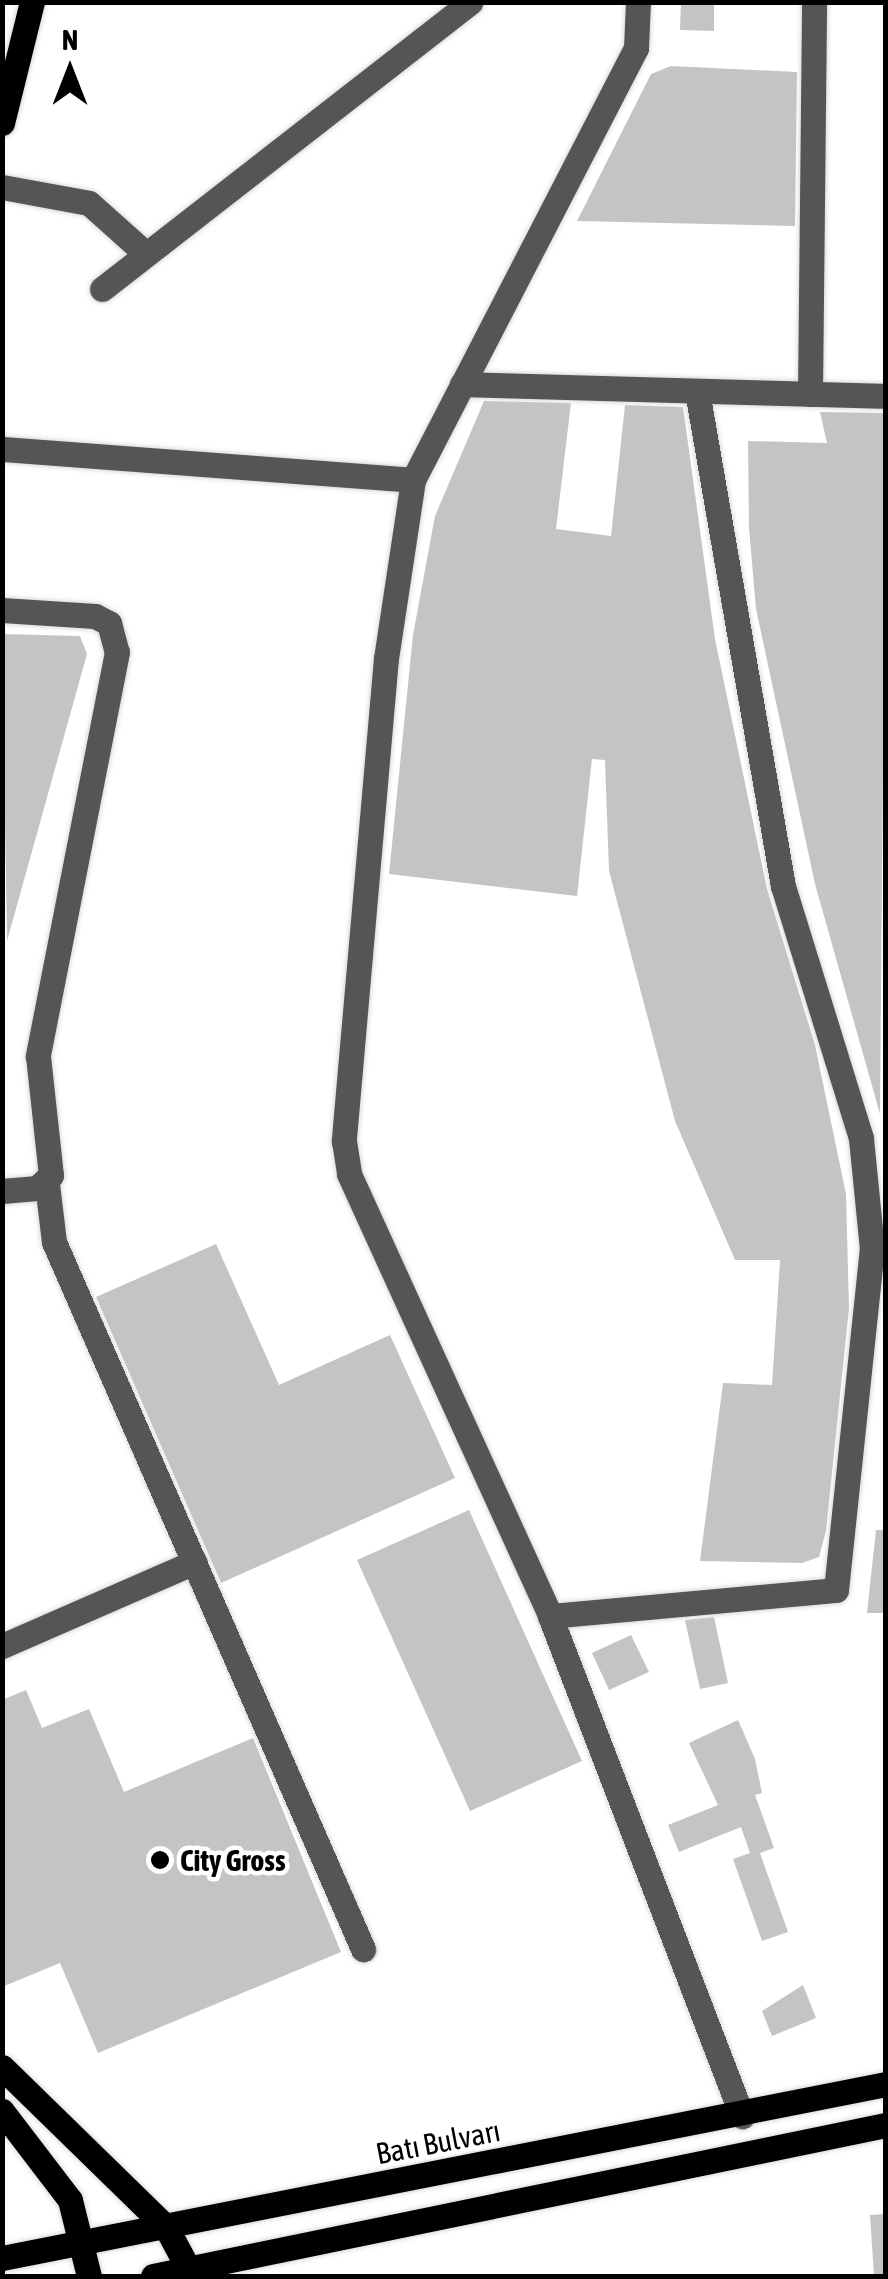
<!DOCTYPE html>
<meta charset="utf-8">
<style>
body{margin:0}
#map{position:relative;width:888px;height:2279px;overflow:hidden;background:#fff;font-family:"Asap Condensed",sans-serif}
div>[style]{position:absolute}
.building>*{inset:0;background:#c4c4c4}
.roads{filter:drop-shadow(0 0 2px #dbdbdb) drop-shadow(0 0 2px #dbdbdb)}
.minor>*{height:25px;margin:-12.5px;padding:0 12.5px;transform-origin:12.5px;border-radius:12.5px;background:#555}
.major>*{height:25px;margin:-12.5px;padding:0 12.5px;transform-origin:12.5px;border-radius:12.5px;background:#000}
.dots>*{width:28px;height:28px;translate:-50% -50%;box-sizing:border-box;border:5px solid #fff;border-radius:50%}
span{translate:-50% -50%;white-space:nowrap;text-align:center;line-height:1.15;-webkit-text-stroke:9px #fff;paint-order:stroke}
.poi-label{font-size:30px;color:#000;font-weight:700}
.left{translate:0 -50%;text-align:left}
.street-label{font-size:30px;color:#000}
.frame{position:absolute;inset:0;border:5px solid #000;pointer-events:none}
.north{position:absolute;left:20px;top:20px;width:100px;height:100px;-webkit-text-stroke:8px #fff;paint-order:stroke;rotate:0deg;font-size:28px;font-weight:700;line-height:40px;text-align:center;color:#000}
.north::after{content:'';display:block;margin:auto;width:35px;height:45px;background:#000;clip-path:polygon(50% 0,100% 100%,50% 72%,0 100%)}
</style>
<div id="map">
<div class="building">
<div style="clip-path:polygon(681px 2px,714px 2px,714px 31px,680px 30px)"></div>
<div style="clip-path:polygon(671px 66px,797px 72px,795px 226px,577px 221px,651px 74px)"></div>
<div style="clip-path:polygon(484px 401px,571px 403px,556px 529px,611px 536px,625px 405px,683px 407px,715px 639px,767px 889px,815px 1045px,846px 1194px,849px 1308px,826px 1531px,819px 1557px,802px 1563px,700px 1561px,723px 1383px,772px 1385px,780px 1260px,735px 1260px,675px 1121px,609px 871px,605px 760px,592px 759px,577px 896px,389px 874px,413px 635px,435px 516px)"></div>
<div style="clip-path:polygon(820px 412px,886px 413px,880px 1114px,815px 884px,756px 609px,749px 528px,748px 441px,827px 443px)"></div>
<div style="clip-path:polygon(2px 634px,80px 636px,87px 654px,7px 941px)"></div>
<div style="clip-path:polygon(216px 1244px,279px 1385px,390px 1335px,455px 1478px,221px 1583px,96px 1297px)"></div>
<div style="clip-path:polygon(469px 1510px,582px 1761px,470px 1811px,357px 1560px)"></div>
<div style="clip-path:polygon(876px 1530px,886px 1530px,886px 1613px,867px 1613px)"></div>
<div style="clip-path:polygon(714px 1617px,728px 1683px,700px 1689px,685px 1620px)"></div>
<div style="clip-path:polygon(631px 1635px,649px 1672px,609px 1690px,592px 1653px)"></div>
<div style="clip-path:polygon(26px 1690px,42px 1728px,89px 1709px,124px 1792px,253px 1738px,341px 1952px,98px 2053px,60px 1963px,2px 1987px,2px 1700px)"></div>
<div style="clip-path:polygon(738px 1720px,755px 1759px,762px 1793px,755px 1795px,774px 1848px,760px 1853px,788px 1932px,762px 1941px,733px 1859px,750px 1853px,741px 1827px,679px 1852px,668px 1825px,718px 1805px,689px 1743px)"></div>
<div style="clip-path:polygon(803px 1985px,816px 2018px,772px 2036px,762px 2011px)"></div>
<div style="clip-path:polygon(886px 2214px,886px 2276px,874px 2276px,870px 2215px)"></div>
</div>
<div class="roads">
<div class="minor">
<div style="left:638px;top:2px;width:46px;rotate:92.5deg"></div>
<div style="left:636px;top:48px;width:486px;rotate:117.3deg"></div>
<div style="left:413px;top:480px;width:180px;rotate:98.6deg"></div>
<div style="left:386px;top:658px;width:485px;rotate:95deg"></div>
<div style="left:344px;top:1141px;width:33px;rotate:81deg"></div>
<div style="left:349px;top:1174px;width:486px;rotate:65.5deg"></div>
<div style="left:550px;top:1616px;width:536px;rotate:68.99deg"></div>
<div style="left:2px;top:187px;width:88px;rotate:10.4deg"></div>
<div style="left:89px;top:203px;width:76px;rotate:41.8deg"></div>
<div style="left:102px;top:289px;width:467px;rotate:-37.9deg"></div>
<div style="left:462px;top:384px;width:424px;rotate:1.6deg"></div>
<div style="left:810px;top:394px;width:392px;rotate:-89.4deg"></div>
<div style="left:2px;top:449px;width:412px;rotate:4.3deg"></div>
<div style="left:2px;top:610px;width:93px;rotate:3.7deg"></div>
<div style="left:95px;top:616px;width:16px;rotate:27deg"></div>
<div style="left:109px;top:623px;width:30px;rotate:75deg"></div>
<div style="left:117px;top:652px;width:412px;rotate:101.1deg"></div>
<div style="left:38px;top:1056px;width:120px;rotate:83.8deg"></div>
<div style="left:51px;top:1175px;width:19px;rotate:137deg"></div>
<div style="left:37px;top:1188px;width:35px;rotate:175deg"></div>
<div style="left:47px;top:1184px;width:58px;rotate:83.1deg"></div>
<div style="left:54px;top:1242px;width:772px;rotate:66.39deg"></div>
<div style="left:550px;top:1616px;width:287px;rotate:-5.2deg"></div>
<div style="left:836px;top:1590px;width:343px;rotate:-84deg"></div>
<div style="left:872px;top:1249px;width:112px;rotate:-95.7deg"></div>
<div style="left:861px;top:1138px;width:264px;rotate:-107.2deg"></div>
<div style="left:783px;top:886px;width:502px;rotate:-99.86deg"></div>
<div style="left:2px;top:1646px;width:210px;rotate:-23.6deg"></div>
</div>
<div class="major">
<div style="left:2px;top:123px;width:125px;rotate:-76.1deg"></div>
<div style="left:2px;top:2067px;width:229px;rotate:44.3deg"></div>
<div style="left:166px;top:2227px;width:49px;rotate:61.9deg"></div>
<div style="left:2px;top:2111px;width:112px;rotate:52.6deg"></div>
<div style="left:70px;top:2200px;width:78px;rotate:76deg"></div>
<div style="left:2px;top:2258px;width:901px;rotate:-11.14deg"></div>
<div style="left:153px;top:2276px;width:748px;rotate:-11.64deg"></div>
</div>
</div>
<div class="dots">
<div style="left:160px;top:1860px;background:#000"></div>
</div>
<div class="poi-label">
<span class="left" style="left:180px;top:1860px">City Gross</span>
</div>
<div class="street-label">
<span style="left:438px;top:2142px;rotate:-11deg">Batı Bulvarı</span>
</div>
<div class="frame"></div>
<div class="north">N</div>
</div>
